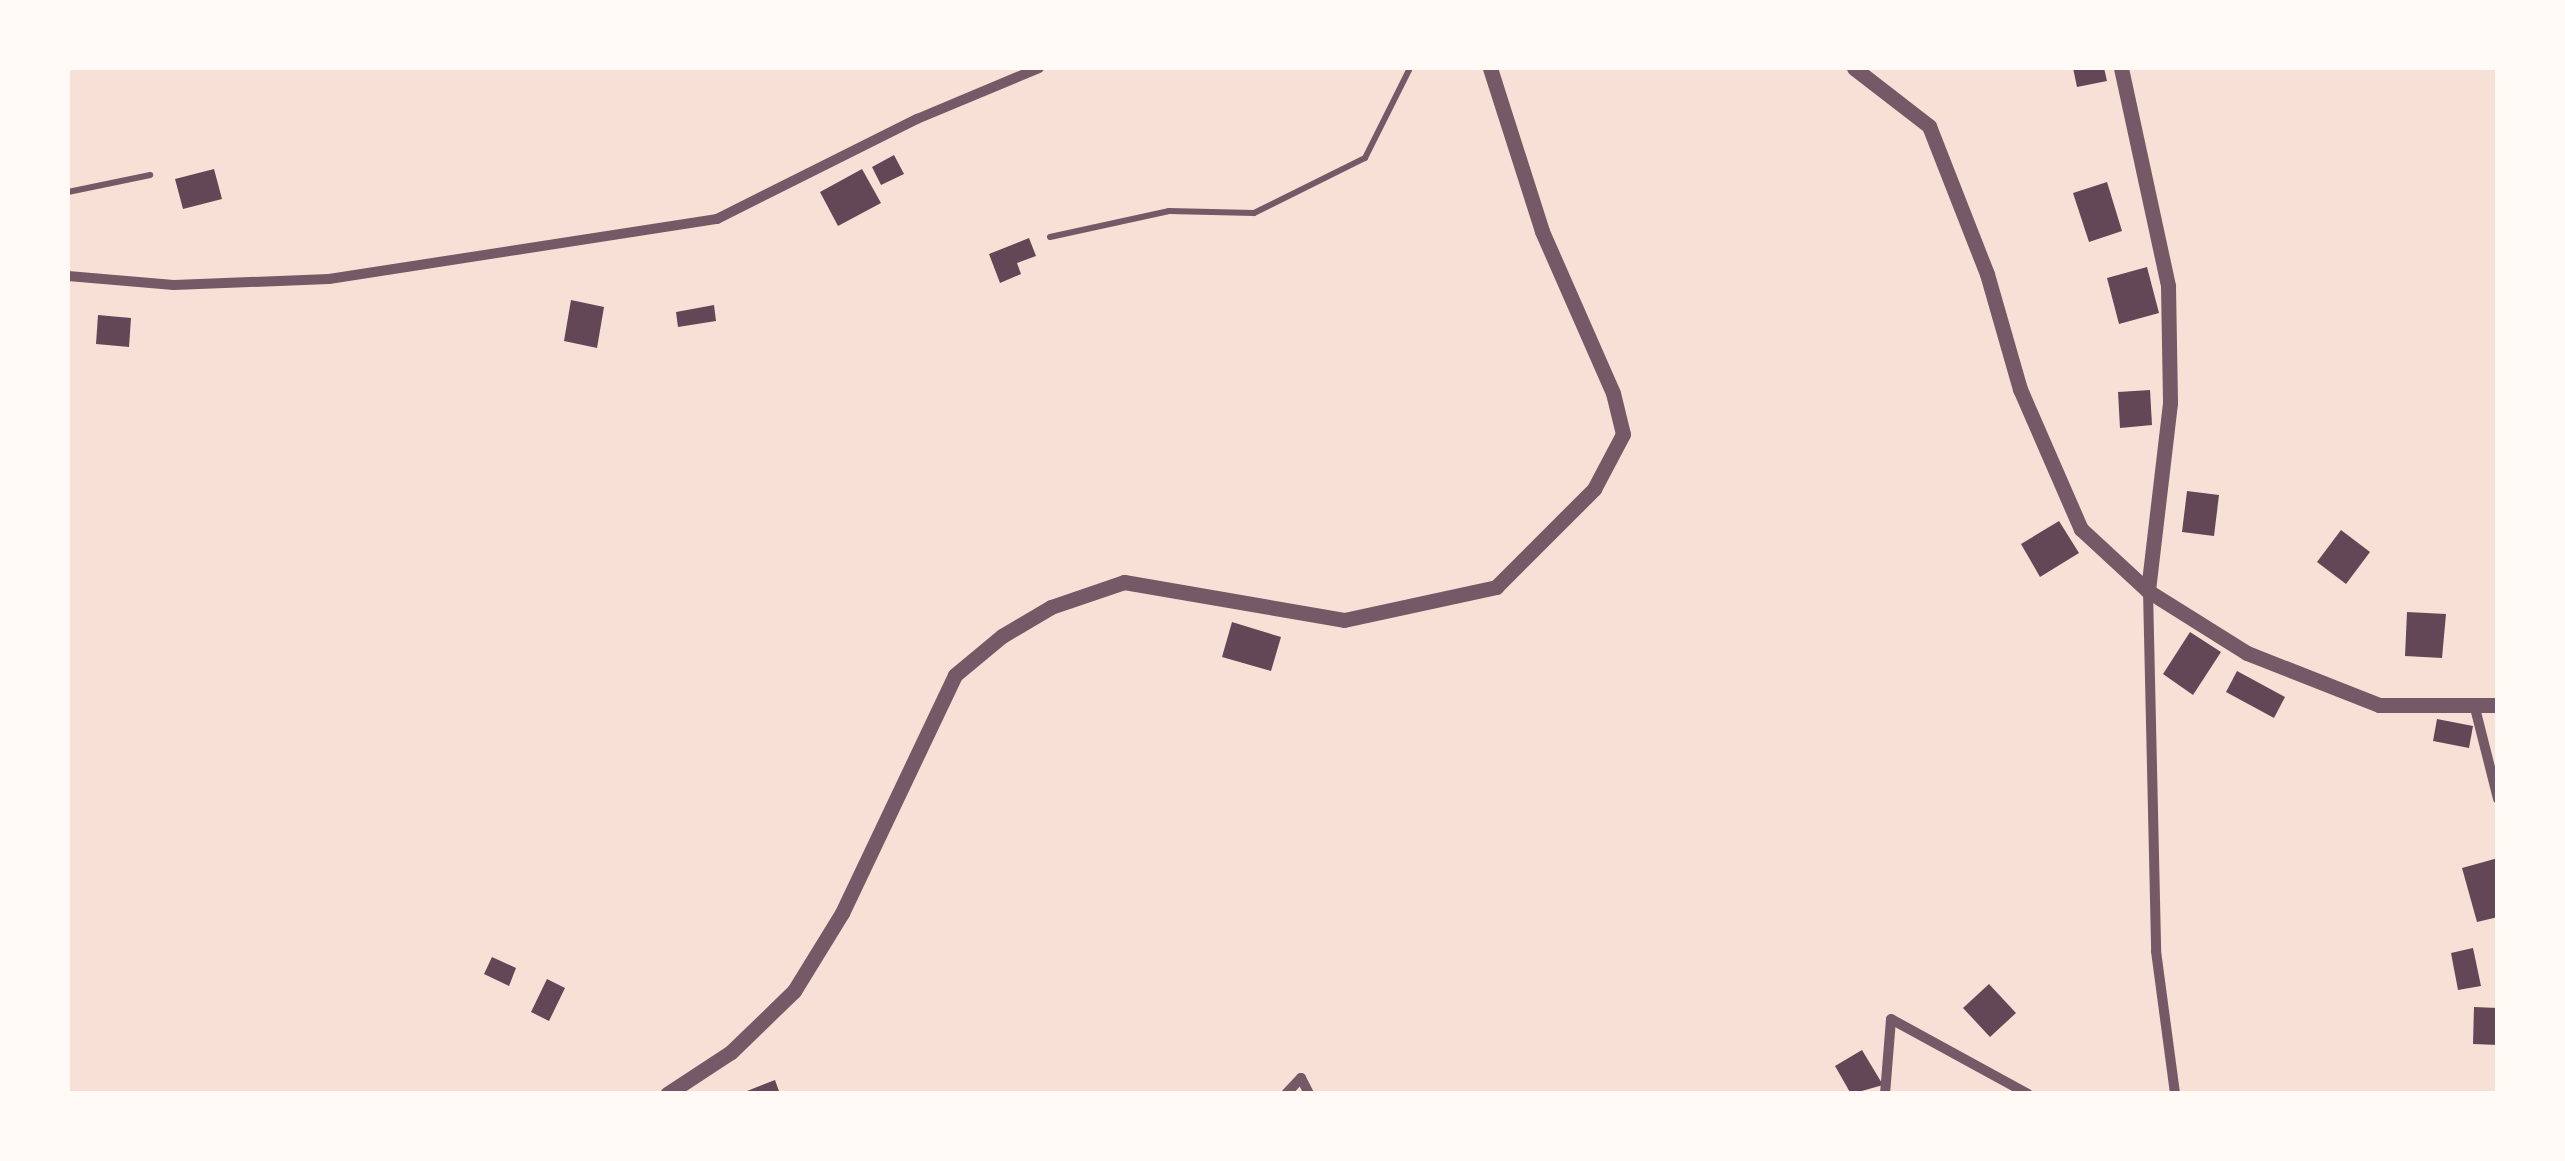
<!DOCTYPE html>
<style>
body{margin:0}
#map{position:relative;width:2565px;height:1161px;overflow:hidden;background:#f7e1d7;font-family:"Alegreya Sans",sans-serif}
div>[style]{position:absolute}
.building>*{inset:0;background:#644757}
.service>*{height:6px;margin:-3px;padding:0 3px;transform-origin:3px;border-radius:3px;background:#755966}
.minor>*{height:10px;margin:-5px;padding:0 5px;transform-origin:5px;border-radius:5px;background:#755966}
.tertiary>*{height:15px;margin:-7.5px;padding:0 7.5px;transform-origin:7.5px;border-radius:7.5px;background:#755966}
span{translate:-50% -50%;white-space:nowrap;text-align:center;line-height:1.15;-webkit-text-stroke:9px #fffaf5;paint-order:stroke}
.frame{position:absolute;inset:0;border:70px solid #fffaf5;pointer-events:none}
</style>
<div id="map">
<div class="building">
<div style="clip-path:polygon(2073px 68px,2104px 68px,2107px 81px,2077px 87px)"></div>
<div style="clip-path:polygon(894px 155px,904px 174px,881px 185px,872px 167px)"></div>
<div style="clip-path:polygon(214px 169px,222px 199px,183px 209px,175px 179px)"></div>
<div style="clip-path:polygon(862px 169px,881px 203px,838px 226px,820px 192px)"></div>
<div style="clip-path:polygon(2107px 182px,2122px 231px,2089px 242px,2073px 193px)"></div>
<div style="clip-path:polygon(1029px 238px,1036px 256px,1017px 263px,1021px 274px,1000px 283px,989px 254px)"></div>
<div style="clip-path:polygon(2147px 267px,2159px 313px,2119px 324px,2107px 278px)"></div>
<div style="clip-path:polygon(571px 300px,604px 307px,597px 348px,564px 341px)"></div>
<div style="clip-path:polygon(714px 305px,716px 321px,678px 327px,676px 312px)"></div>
<div style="clip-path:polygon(98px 315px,131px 318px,129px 347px,96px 344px)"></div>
<div style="clip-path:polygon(2150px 390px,2152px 425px,2120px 428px,2118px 392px)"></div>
<div style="clip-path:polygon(2187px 491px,2219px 495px,2214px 536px,2182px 532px)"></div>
<div style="clip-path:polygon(2059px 521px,2079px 553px,2040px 577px,2021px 544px)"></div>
<div style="clip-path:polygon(2341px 530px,2370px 552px,2346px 584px,2317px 562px)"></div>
<div style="clip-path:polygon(2407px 612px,2446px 614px,2442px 658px,2405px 656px)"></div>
<div style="clip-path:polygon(1232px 622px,1281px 637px,1271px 671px,1222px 657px)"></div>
<div style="clip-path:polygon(2190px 632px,2221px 652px,2193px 695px,2163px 674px)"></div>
<div style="clip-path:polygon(2237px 671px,2285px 697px,2274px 718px,2226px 692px)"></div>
<div style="clip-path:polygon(2437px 719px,2473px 726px,2469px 748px,2433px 741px)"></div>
<div style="clip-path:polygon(2498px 858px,2498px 917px,2477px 922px,2462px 868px)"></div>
<div style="clip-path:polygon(2473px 948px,2481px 986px,2458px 990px,2451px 953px)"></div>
<div style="clip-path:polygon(492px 957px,516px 968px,509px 986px,484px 974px)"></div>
<div style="clip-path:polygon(547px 979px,565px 988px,549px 1021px,531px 1012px)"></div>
<div style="clip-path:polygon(1989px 984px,2016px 1013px,1990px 1037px,1963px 1008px)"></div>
<div style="clip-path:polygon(2474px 1007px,2498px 1008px,2498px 1045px,2473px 1044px)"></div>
<div style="clip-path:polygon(1862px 1050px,1883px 1085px,1851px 1094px,1835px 1066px)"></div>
<div style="clip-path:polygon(775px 1080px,780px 1094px,742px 1094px,742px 1093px)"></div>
</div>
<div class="service">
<div style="left:68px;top:192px;width:84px;rotate:-11.7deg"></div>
<div style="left:1050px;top:237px;width:122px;rotate:-12.3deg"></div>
<div style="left:1169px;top:211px;width:85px;rotate:1.3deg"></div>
<div style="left:1254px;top:213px;width:124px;rotate:-26.4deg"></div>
<div style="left:1365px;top:158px;width:101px;rotate:-63.4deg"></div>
</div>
<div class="minor">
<div style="left:68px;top:276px;width:106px;rotate:4.9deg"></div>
<div style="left:174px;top:285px;width:155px;rotate:-2.2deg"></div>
<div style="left:329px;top:279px;width:393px;rotate:-8.8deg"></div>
<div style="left:717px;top:219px;width:224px;rotate:-26.6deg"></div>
<div style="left:917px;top:119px;width:132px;rotate:-22.7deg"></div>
<div style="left:2148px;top:591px;width:360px;rotate:88.7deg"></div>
<div style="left:2156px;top:951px;width:144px;rotate:82.4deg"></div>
<div style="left:2474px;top:704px;width:98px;rotate:75.8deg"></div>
<div style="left:1286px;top:1094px;width:22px;rotate:-47deg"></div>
<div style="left:1301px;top:1078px;width:18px;rotate:63deg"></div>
<div style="left:1885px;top:1094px;width:75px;rotate:-85.4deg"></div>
<div style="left:1891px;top:1019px;width:156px;rotate:28.7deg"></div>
</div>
<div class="tertiary">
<div style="left:1854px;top:68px;width:95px;rotate:37.7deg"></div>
<div style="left:1929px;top:126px;width:159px;rotate:68.6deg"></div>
<div style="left:1987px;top:274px;width:120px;rotate:74deg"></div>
<div style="left:2020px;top:389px;width:153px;rotate:66.5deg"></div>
<div style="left:2081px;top:529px;width:91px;rotate:42.8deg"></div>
<div style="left:2148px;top:591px;width:117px;rotate:32.1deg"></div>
<div style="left:2247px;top:653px;width:142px;rotate:21.5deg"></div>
<div style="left:2379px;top:705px;width:119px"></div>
<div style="left:2121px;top:68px;width:223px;rotate:77.8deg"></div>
<div style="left:2168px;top:286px;width:117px;rotate:89deg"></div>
<div style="left:2170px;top:403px;width:189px;rotate:96.7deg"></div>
<div style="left:667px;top:1094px;width:77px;rotate:-33.3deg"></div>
<div style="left:731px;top:1052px;width:88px;rotate:-44.1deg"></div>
<div style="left:794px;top:991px;width:92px;rotate:-58.4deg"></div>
<div style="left:842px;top:913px;width:263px;rotate:-64.6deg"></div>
<div style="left:955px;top:675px;width:61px;rotate:-39.7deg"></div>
<div style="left:1002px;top:636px;width:57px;rotate:-30.6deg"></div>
<div style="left:1051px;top:607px;width:77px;rotate:-18.9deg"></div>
<div style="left:1124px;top:582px;width:223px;rotate:9.8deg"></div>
<div style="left:1344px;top:620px;width:156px;rotate:-12.2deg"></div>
<div style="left:1496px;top:587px;width:139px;rotate:-45deg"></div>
<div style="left:1594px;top:489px;width:62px;rotate:-62.2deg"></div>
<div style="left:1623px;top:434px;width:42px;rotate:-103.7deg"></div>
<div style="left:1613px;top:393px;width:177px;rotate:-113.7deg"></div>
<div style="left:1542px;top:231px;width:171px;rotate:-107.7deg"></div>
</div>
<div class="frame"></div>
</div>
